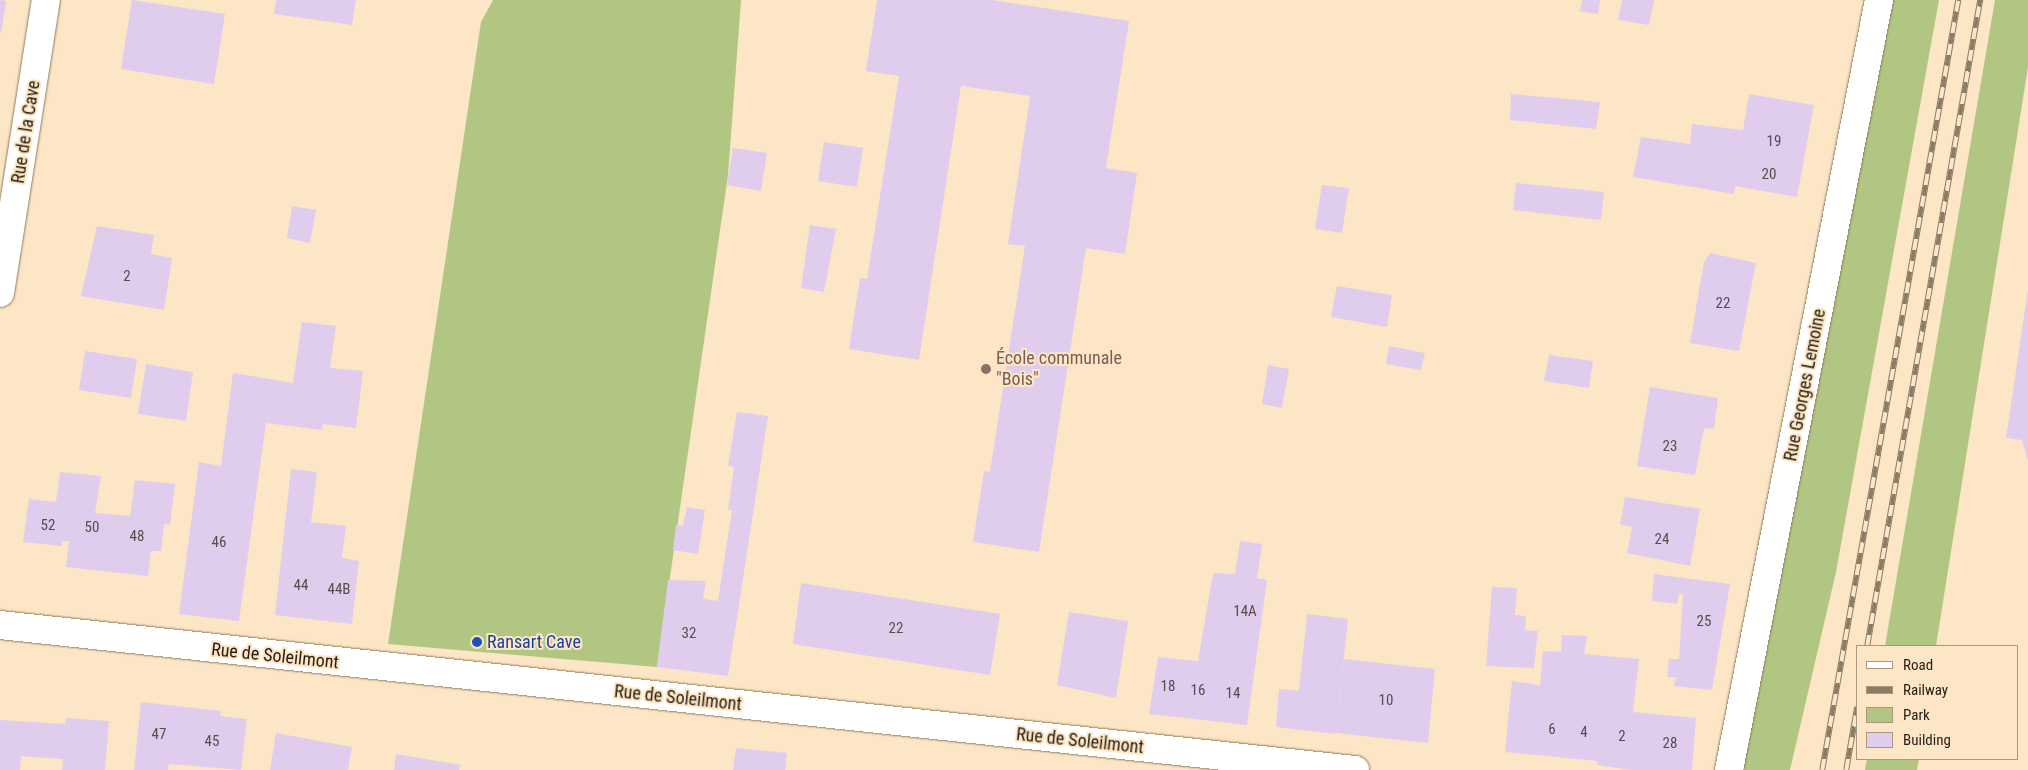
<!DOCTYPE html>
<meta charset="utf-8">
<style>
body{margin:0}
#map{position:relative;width:2028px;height:770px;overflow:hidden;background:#fce6c5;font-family:"Roboto Condensed",sans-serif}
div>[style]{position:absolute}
.green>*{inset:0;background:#b2c684}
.building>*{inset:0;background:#e0cdee}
.roads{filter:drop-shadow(0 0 1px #907b5e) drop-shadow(0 0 1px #907b5e)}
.minor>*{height:28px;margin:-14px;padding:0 14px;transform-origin:14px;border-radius:14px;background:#fff}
.rail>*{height:5.5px;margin-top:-2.75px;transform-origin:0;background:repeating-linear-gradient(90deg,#fce6c5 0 11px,#8a7c66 0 22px);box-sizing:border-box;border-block:1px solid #8a7c66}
.dots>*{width:14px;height:14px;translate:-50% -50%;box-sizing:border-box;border:2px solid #fce6c5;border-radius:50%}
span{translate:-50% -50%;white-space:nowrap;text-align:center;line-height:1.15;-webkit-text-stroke:4px #fce6c5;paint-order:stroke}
.number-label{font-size:15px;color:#574c4b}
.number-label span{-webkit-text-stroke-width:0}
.street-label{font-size:18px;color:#292115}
.education-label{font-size:18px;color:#785e54}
.left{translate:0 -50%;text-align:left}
.transit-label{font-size:18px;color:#164399}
.legend{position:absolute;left:1856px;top:645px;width:162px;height:115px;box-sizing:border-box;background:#fce6c5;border:1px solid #a8977f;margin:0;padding:6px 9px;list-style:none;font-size:15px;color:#292115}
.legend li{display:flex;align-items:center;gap:10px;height:25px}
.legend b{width:25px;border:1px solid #a8977f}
</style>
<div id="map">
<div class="green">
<div style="clip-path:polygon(493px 0,741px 0,728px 175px,657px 667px,388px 644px,481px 22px)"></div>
<div style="clip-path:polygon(1883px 0,1939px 0,1836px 572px,1790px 770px,1745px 770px,1732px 755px)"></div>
<div style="clip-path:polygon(1995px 0,2028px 0,2028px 67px,1936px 646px,1885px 646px)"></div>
<div style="clip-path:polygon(1867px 759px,1919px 759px,1917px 770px,1865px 770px)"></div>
</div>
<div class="building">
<div style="clip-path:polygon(0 0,6px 1px,1px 33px,0 33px)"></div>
<div style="clip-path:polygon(132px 0,225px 14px,214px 84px,121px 69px)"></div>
<div style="clip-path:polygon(276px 0,356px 0,352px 25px,274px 14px)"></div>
<div style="clip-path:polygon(877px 0,992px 0,1129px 21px,1106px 168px,1137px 173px,1125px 254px,1086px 248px,1039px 552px,973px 542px,984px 471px,990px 472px,1025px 246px,1008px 244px,1030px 96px,961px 86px,919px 360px,849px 349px,860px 278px,867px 279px,899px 76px,866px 71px)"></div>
<div style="clip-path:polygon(1582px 0,1600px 0,1598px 14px,1580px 11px)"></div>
<div style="clip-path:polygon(1622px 0,1654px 0,1649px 25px,1618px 20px)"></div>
<div style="clip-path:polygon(1511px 94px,1600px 102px,1596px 129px,1510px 120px)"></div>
<div style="clip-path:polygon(1749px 94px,1814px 105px,1797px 197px,1735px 186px,1734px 194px,1633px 177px,1641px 137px,1690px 144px,1692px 124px,1743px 130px)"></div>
<div style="clip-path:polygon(824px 142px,863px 148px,857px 187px,818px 181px)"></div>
<div style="clip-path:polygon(733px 148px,767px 153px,761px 191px,727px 185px)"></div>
<div style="clip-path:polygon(1516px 183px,1604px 192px,1601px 220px,1513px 210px)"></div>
<div style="clip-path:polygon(1322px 185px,1349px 188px,1342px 233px,1315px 229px)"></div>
<div style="clip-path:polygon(292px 206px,316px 210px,310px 243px,287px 238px)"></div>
<div style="clip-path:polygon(810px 225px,836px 229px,824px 292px,801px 288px)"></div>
<div style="clip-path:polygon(97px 226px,154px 235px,151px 254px,172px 258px,164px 310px,81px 296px)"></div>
<div style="clip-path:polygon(1710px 253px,1756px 263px,1739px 351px,1690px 343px,1704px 262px)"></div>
<div style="clip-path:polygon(1337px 286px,1392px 295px,1387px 327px,1331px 317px)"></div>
<div style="clip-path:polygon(2028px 289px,2028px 461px,2022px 440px,2006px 438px)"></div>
<div style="clip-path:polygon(302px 322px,336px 326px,330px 368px,363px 371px,356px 428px,323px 424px,322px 430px,266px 423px,239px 621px,179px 614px,199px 462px,221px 466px,233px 373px,293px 383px)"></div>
<div style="clip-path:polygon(1389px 346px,1425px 353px,1421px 370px,1386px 364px)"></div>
<div style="clip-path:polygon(85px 351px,137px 359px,131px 398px,79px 390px)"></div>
<div style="clip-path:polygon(1549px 355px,1593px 361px,1589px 388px,1544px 381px)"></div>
<div style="clip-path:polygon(146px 364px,193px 372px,186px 421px,138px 414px)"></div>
<div style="clip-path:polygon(1268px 365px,1289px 369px,1282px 408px,1262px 404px)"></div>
<div style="clip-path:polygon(1650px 387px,1718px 398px,1714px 429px,1704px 428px,1695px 475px,1637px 466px)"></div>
<div style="clip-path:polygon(737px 412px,768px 416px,728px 676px,657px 667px,668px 580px,706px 581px,703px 599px,718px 601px,732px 510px,728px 510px,734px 467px,728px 466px)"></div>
<div style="clip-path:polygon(291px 469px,317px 472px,311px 522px,346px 526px,342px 558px,359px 561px,352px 624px,275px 615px)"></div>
<div style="clip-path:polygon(60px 472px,101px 476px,95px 513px,130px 516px,135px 480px,175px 484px,170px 525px,164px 524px,161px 551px,151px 551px,148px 576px,66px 567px,69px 541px,62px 541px,62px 546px,23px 542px,29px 499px,56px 502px)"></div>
<div style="clip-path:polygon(1625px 497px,1700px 509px,1690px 566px,1627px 553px,1632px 527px,1620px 524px)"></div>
<div style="clip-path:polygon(687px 507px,705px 510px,698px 554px,673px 550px,676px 525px,683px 526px)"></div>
<div style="clip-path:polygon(1240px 541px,1262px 544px,1257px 578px,1267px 580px,1247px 725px,1149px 714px,1158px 657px,1198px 661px,1213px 573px,1235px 574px)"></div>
<div style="clip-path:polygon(1654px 574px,1730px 584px,1712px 690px,1674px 686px,1676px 677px,1667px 677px,1669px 659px,1679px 659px,1683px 594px,1679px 594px,1677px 604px,1652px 601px)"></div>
<div style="clip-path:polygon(801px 583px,1000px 614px,990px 675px,793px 644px)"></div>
<div style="clip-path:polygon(1492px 587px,1517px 588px,1515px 615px,1526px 616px,1525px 630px,1538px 631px,1534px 668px,1486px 666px)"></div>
<div style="clip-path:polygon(1069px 612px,1128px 621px,1116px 698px,1057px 685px)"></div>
<div style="clip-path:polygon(1307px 614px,1348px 619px,1336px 734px,1276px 727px,1279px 689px,1299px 691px)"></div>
<div style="clip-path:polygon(1562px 635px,1587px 636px,1584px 654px,1639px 659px,1633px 712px,1696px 718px,1692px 770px,1631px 770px,1597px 765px,1597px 761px,1505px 752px,1512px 681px,1540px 685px,1543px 651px,1561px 652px)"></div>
<div style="clip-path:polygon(1344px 659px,1435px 669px,1428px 743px,1336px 733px)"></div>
<div style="clip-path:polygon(141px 702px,221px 711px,220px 716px,247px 719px,241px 770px,169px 764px,168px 770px,134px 770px)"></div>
<div style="clip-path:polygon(66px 718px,109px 721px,105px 770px,62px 770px,63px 759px,21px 756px,20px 770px,0 770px,0 720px,65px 724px)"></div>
<div style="clip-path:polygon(276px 733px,352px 747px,348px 770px,270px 770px)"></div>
<div style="clip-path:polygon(736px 748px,787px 753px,785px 770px,733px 770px)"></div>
<div style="clip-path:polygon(396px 754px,460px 765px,459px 770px,394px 770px)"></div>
</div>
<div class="roads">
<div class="minor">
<div style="left:0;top:293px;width:297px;rotate:-81.1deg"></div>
<div style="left:0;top:625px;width:1363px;rotate:6.11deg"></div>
<div style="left:1729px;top:770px;width:784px;rotate:-78.98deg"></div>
</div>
</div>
<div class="rail">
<div style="left:1867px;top:646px;width:656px;rotate:-80.08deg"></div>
<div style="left:1822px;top:770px;width:782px;rotate:-79.98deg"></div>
<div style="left:1846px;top:770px;width:64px;rotate:-80.1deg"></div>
</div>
<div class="dots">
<div style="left:986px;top:369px;background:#8d6e63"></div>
<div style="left:477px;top:642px;background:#1a4fb4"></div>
</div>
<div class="number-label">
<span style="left:1774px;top:142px">19</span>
<span style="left:1769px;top:175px">20</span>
<span style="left:127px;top:277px">2</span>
<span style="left:1723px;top:304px">22</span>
<span style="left:1670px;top:447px">23</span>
<span style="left:48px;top:526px">52</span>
<span style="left:92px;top:528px">50</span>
<span style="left:137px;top:537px">48</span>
<span style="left:1662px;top:540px">24</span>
<span style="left:219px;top:543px">46</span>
<span style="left:301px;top:586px">44</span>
<span style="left:339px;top:590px">44B</span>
<span style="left:1245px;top:612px">14A</span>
<span style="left:1704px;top:622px">25</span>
<span style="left:896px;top:629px">22</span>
<span style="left:689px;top:634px">32</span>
<span style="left:1168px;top:687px">18</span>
<span style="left:1198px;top:691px">16</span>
<span style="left:1233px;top:694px">14</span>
<span style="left:1386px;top:701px">10</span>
<span style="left:1552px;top:730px">6</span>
<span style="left:1584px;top:733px">4</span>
<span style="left:159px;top:735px">47</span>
<span style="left:1622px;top:737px">2</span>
<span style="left:212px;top:742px">45</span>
<span style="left:1670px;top:744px">28</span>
</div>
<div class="street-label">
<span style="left:26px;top:132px;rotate:-81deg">Rue de la Cave</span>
<span style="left:1805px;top:385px;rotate:-79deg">Rue Georges Lemoine</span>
<span style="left:275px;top:656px;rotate:6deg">Rue de Soleilmont</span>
<span style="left:678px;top:698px;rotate:6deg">Rue de Soleilmont</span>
<span style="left:1080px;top:741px;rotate:6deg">Rue de Soleilmont</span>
</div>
<div class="education-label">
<span class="left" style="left:996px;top:369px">École communale<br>"Bois"</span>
</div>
<div class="transit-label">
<span class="left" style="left:487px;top:642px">Ransart Cave</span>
</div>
<ul class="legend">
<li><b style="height:6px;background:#fff"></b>Road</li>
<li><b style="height:6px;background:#8a7c66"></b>Railway</li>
<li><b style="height:14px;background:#b2c684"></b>Park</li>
<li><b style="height:14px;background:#e0cdee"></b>Building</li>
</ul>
</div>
